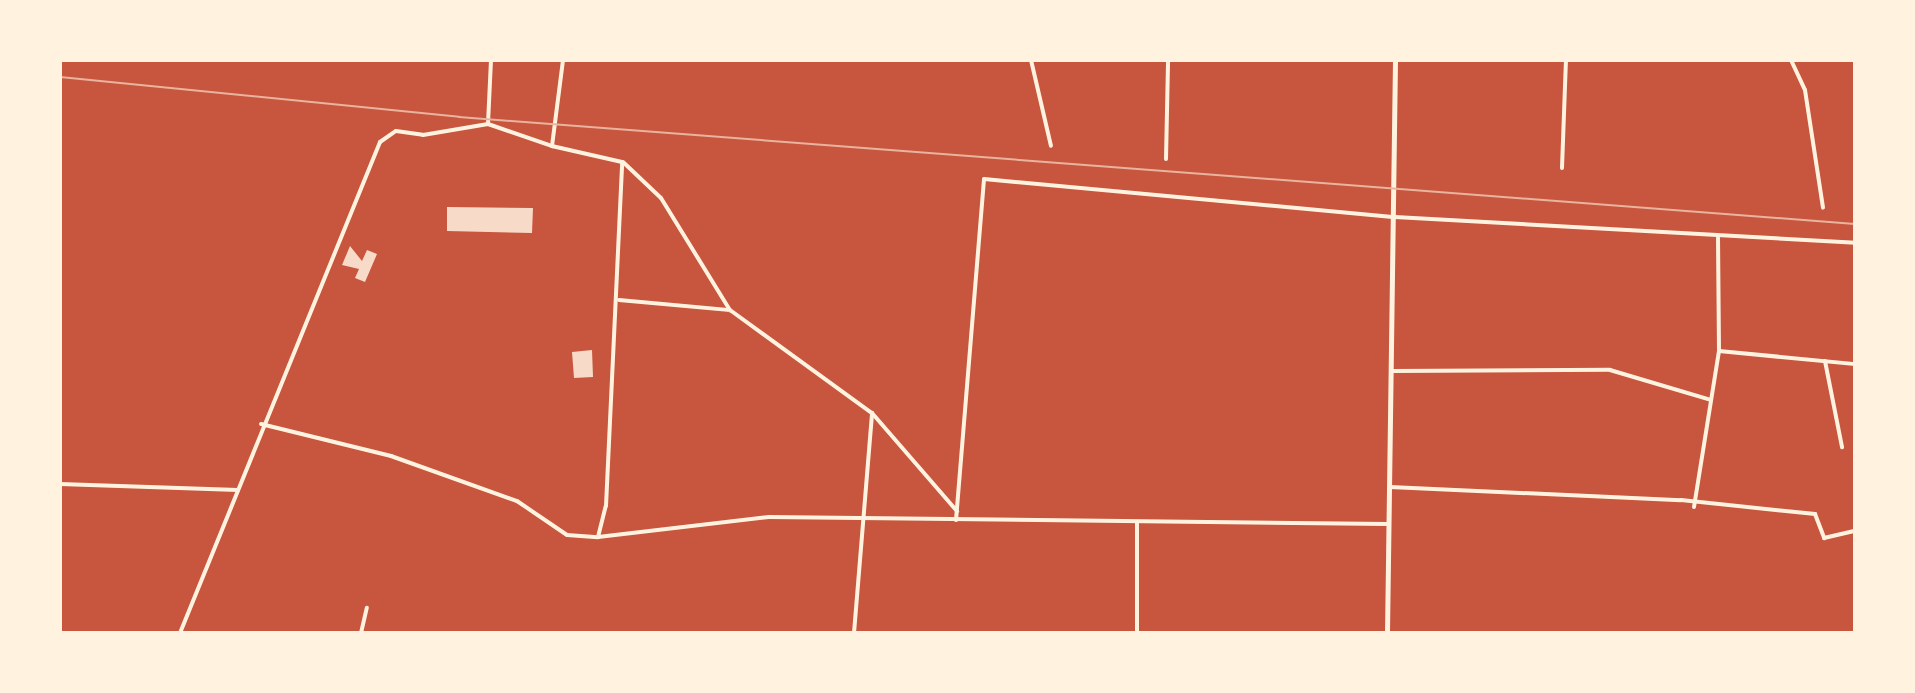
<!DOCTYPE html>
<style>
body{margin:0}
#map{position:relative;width:1915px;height:693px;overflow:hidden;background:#c8553d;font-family:"Zilla Slab",serif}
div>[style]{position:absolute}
.building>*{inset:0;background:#f7dbc8}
.minor>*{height:4px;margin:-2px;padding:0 2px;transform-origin:2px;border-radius:2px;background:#fff3e0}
.tertiary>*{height:5px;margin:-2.5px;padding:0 2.5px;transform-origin:2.5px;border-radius:2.5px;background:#fff3e0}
.rail>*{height:2px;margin:-1px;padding:0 1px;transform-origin:1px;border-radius:1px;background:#e9b49f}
span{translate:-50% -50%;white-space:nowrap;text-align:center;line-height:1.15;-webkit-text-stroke:8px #fff3e0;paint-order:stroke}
.frame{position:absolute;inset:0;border:62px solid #fff3e0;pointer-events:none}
</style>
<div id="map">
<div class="building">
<div style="clip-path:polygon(447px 207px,533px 208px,532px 233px,447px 231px)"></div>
<div style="clip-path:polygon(350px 246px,362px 261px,367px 250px,377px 254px,365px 282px,355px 278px,359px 269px,342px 265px)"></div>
<div style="clip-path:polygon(592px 350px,593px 377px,574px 378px,572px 352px)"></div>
</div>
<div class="minor">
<div style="left:491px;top:60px;width:64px;rotate:92.7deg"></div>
<div style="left:488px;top:124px;width:68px;rotate:19deg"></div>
<div style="left:552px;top:146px;width:87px;rotate:-82.7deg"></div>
<div style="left:1031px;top:60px;width:88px;rotate:76.9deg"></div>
<div style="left:1791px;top:60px;width:33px;rotate:65deg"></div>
<div style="left:1805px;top:90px;width:119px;rotate:81.3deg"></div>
<div style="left:1166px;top:159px;width:99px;rotate:-88.8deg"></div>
<div style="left:623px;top:162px;width:52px;rotate:43.5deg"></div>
<div style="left:661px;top:198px;width:132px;rotate:58.4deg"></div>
<div style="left:730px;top:310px;width:175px;rotate:36deg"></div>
<div style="left:872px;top:413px;width:130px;rotate:49.1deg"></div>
<div style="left:1562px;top:168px;width:108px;rotate:-87.9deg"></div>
<div style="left:619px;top:300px;width:109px;rotate:5.2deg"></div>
<div style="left:1719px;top:351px;width:137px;rotate:5.5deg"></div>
<div style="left:1825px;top:361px;width:88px;rotate:78.8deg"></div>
<div style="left:1392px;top:371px;width:218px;rotate:-0.3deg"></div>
<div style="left:1610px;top:370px;width:105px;rotate:16.5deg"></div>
<div style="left:261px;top:424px;width:134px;rotate:13.8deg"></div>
<div style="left:391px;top:456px;width:134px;rotate:19.7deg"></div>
<div style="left:517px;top:501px;width:60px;rotate:34.2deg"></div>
<div style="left:567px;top:535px;width:31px;rotate:4deg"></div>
<div style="left:598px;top:537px;width:32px;rotate:-76deg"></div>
<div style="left:606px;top:506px;width:344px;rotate:-87.3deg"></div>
<div style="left:622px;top:162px;width:72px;rotate:-167.1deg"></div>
<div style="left:60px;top:484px;width:178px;rotate:1.9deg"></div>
<div style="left:1390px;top:487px;width:291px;rotate:2.6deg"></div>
<div style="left:1681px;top:500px;width:135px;rotate:6deg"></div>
<div style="left:1815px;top:514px;width:26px;rotate:69deg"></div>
<div style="left:1824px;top:538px;width:32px;rotate:-13deg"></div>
<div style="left:1694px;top:507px;width:158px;rotate:-80.9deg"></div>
<div style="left:1719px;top:351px;width:113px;rotate:-90.5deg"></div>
<div style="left:956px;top:520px;width:342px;rotate:-85.3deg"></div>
<div style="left:984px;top:179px;width:413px;rotate:5.3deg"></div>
<div style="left:1395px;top:217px;width:461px;rotate:3.2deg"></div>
<div style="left:598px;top:537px;width:172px;rotate:-6.7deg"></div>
<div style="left:769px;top:517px;width:619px;rotate:0.65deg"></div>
<div style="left:180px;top:633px;width:530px;rotate:-67.84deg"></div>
<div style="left:380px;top:142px;width:19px;rotate:-35deg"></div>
<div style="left:396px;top:131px;width:27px;rotate:8deg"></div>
<div style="left:423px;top:135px;width:66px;rotate:-9.6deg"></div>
<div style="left:361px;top:633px;width:26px;rotate:-77deg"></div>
<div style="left:854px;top:633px;width:221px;rotate:-85.3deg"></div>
<div style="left:1137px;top:633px;width:111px;rotate:-90deg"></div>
</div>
<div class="tertiary">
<div style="left:1387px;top:633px;width:573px;rotate:-89.2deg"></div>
</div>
<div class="rail">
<div style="left:60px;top:77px;width:401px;rotate:5.7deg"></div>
<div style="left:459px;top:117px;width:1400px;rotate:4.38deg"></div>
</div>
<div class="frame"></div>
</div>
